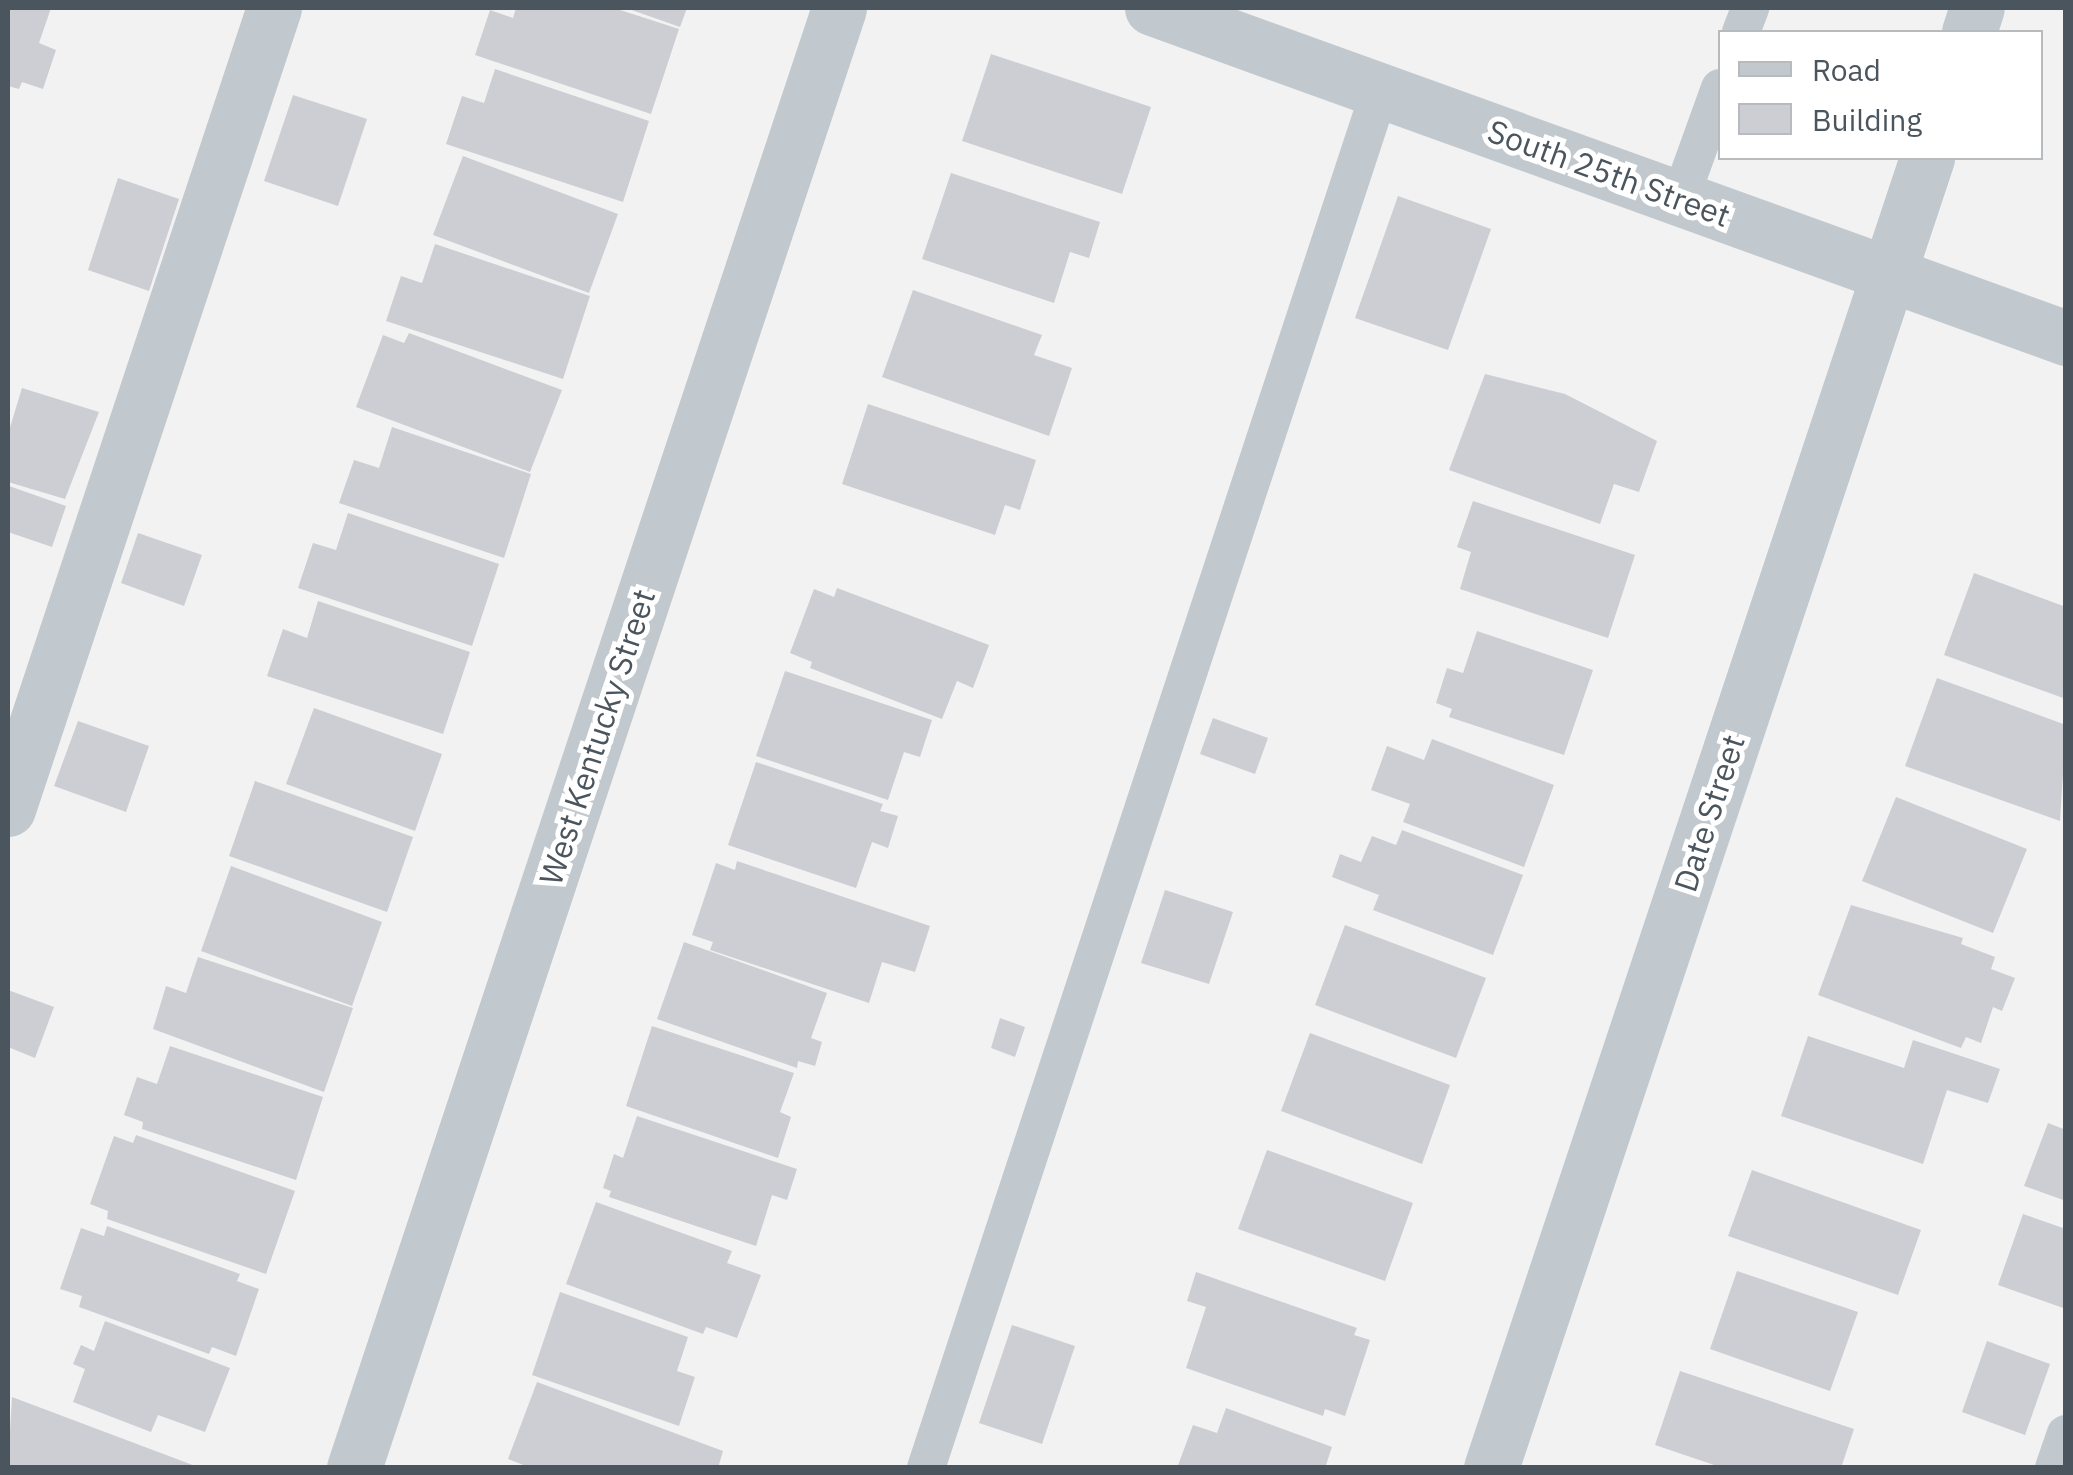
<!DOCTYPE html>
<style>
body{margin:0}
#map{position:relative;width:2073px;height:1475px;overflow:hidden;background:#f3f2f2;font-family:"IBM Plex Sans",sans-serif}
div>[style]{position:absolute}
.building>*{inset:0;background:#ccced3}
.service>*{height:38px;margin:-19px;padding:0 19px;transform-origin:19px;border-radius:19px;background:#c1c9ce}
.minor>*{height:55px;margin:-27.5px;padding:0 27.5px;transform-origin:27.5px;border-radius:27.5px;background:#c1c9ce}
span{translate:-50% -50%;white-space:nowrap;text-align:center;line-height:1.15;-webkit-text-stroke:10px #fff;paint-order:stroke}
.street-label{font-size:32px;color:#4b555d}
.frame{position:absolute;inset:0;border:10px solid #4b555d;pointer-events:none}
.legend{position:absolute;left:1718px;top:30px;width:325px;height:130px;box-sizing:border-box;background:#fff;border:2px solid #b7bbbe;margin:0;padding:12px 18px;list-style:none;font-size:30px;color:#4b555d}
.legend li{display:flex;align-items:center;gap:20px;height:50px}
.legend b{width:50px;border:2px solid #b7bbbe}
</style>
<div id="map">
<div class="building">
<div style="clip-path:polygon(8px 8px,51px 8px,39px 43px,56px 50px,43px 89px,22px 82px,19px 89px,8px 86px)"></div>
<div style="clip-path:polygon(516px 8px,614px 8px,679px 29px,651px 114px,475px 55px,490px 10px,513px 18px)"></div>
<div style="clip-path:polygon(626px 8px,687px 8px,680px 27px)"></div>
<div style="clip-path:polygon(991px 54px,1151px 107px,1122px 194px,962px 141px)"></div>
<div style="clip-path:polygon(495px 69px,649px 121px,623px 202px,446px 144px,462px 96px,484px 103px)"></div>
<div style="clip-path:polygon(293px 95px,367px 119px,338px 206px,264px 181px)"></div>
<div style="clip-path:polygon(463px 156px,618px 214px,589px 293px,433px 235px)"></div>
<div style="clip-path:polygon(951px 173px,1100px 222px,1089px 258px,1070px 252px,1054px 303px,922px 259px)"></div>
<div style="clip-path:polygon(118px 178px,179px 199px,149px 291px,88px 270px)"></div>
<div style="clip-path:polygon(1398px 196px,1491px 229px,1448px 350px,1355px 318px)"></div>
<div style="clip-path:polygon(435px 244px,590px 296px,563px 379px,386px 321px,401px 276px,422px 283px)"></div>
<div style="clip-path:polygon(913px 290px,1042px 335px,1034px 355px,1072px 368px,1049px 436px,882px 377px)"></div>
<div style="clip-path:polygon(409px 333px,562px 390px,530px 472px,356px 407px,383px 335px,404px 343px)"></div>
<div style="clip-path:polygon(1485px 374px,1565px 394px,1657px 441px,1639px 492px,1614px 484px,1600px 524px,1449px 470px)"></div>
<div style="clip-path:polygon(22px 388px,99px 412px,65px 499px,8px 482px,8px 434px)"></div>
<div style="clip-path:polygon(868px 404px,1036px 460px,1020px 510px,1005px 505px,995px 535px,842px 484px)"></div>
<div style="clip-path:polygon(392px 427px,531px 474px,504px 558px,339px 503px,354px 460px,379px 468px)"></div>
<div style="clip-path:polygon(9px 486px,66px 506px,52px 547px,8px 532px)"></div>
<div style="clip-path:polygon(1473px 501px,1635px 555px,1608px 638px,1460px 589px,1471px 552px,1457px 547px)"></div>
<div style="clip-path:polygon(348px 513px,499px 564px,472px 646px,298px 588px,313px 543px,336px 550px)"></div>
<div style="clip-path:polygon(138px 533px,202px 555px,184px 606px,121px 583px)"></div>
<div style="clip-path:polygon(1974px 573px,2066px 607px,2066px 699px,1944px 655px)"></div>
<div style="clip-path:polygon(837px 588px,989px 645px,973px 688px,957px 681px,942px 719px,810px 668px,812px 662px,790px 653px,814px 589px,834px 597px)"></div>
<div style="clip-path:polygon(318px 601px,470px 652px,443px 734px,267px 676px,283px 629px,307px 638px)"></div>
<div style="clip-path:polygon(1477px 631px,1593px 670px,1564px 755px,1449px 717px,1452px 709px,1436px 703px,1447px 668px,1463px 673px)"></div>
<div style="clip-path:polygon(785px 671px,932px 720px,920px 757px,904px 752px,888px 800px,756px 756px)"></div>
<div style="clip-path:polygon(1937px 678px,2066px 725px,2060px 821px,1905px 766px)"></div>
<div style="clip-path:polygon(314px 708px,442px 754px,415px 831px,286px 784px)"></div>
<div style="clip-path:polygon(1213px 718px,1268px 738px,1255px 774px,1200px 754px)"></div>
<div style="clip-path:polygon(78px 721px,149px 746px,126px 812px,54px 786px)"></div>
<div style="clip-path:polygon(1432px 739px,1554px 785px,1524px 867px,1403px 822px,1410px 804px,1371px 790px,1387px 746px,1424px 760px)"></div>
<div style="clip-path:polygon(756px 762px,883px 804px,880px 811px,898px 816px,888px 848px,872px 842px,856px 888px,728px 845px)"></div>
<div style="clip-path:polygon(255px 781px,413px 837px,387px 912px,229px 856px)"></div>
<div style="clip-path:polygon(1896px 797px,2027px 849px,1993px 933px,1862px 881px)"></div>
<div style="clip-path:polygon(1402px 830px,1523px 875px,1493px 955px,1373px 910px,1379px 895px,1332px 877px,1340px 854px,1361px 862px,1372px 836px,1396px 845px)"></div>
<div style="clip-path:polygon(737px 861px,930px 926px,915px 972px,882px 962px,869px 1003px,710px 950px,713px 942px,692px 935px,716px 863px,735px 870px)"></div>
<div style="clip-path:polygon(231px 866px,382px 922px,352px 1006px,201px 951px)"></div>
<div style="clip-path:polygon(1165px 890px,1233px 912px,1209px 984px,1141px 963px)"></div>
<div style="clip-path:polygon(1851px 905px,1963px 938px,1961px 944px,1995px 957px,1991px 969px,2015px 978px,2002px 1011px,1993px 1007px,1981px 1043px,1966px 1037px,1961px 1048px,1818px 995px)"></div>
<div style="clip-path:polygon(1345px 925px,1486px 978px,1456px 1058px,1315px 1005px)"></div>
<div style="clip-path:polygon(684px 942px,827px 993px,811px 1038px,822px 1042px,815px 1066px,798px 1061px,797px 1068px,657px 1019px)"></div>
<div style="clip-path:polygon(198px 957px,353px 1008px,324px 1092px,153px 1029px,166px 986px,186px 993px)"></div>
<div style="clip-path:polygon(8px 990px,54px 1007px,35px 1058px,8px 1047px)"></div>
<div style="clip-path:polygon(1000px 1018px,1025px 1027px,1015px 1057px,991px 1048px)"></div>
<div style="clip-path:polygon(652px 1026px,794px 1073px,780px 1112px,791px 1117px,778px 1158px,626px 1106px)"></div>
<div style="clip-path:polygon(1310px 1033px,1450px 1085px,1422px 1164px,1281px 1111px)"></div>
<div style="clip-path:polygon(1808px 1036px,1904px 1068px,1913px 1040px,2000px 1069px,1988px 1103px,1947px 1090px,1923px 1164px,1781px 1116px)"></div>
<div style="clip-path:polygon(170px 1046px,323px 1097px,296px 1180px,142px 1129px,143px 1122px,124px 1115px,137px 1077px,157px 1084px)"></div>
<div style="clip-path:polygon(637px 1116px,797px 1169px,787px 1200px,772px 1195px,756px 1246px,609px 1197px,611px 1191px,603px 1188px,614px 1154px,623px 1158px)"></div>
<div style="clip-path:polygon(2048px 1123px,2066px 1130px,2066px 1201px,2024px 1186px)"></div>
<div style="clip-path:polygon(136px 1135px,295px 1191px,266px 1274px,107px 1219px,108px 1211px,90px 1204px,114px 1136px,133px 1143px)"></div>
<div style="clip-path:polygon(1267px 1150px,1413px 1203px,1385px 1281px,1238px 1229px)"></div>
<div style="clip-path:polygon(1752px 1170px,1921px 1230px,1898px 1295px,1728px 1236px)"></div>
<div style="clip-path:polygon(596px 1202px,732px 1251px,727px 1263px,761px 1275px,737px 1338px,706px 1327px,703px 1334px,566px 1284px)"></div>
<div style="clip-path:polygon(2023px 1214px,2066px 1229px,2066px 1309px,1998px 1285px)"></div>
<div style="clip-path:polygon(107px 1226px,240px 1274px,237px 1281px,259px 1289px,236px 1356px,212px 1347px,209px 1354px,79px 1307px,82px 1296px,60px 1289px,81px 1228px,104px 1236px)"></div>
<div style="clip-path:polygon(1737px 1271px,1858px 1312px,1830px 1391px,1710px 1349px)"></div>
<div style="clip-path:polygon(1196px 1272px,1357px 1328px,1354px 1335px,1370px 1340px,1345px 1416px,1325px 1409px,1323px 1416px,1186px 1368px,1206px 1307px,1187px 1301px)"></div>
<div style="clip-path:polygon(560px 1292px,688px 1337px,677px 1371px,695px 1377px,679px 1426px,532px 1375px)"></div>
<div style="clip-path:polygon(105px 1321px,230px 1368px,205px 1432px,158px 1415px,151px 1432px,73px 1402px,85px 1369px,73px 1364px,81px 1345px,94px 1351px)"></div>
<div style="clip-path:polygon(1012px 1325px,1075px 1346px,1042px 1444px,979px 1423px)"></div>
<div style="clip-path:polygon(1987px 1341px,2050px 1364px,2025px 1435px,1962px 1412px)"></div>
<div style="clip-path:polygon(1680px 1371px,1854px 1429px,1841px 1468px,1723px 1468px,1655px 1445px)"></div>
<div style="clip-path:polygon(537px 1382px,723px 1451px,718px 1468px,531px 1468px,508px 1459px)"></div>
<div style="clip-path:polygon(12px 1397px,198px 1467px,198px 1468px,8px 1468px)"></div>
<div style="clip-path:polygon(1226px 1408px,1332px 1447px,1325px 1468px,1177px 1468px,1193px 1425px,1217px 1433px)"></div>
</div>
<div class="service">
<div style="left:1741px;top:32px;width:26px;rotate:-69deg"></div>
<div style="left:1680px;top:199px;width:118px;rotate:-70.2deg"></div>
<div style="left:926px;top:1468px;width:1451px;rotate:-71.76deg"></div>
<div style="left:2054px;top:1468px;width:36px;rotate:-71deg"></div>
</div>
<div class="minor">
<div style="left:1152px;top:8px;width:972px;rotate:19.85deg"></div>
<div style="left:1969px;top:32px;width:25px;rotate:-72deg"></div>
<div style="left:8px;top:809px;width:844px;rotate:-71.63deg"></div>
<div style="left:354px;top:1468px;width:1538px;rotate:-71.62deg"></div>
<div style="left:1491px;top:1468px;width:1381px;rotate:-71.59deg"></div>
</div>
<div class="street-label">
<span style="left:1609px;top:173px;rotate:20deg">South 25th Street</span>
<span style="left:597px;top:737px;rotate:-72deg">West Kentucky Street</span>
<span style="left:1709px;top:813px;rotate:-72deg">Date Street</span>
</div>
<div class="frame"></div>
<ul class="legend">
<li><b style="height:12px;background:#c1c9ce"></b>Road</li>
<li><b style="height:28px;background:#ccced3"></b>Building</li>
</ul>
</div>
